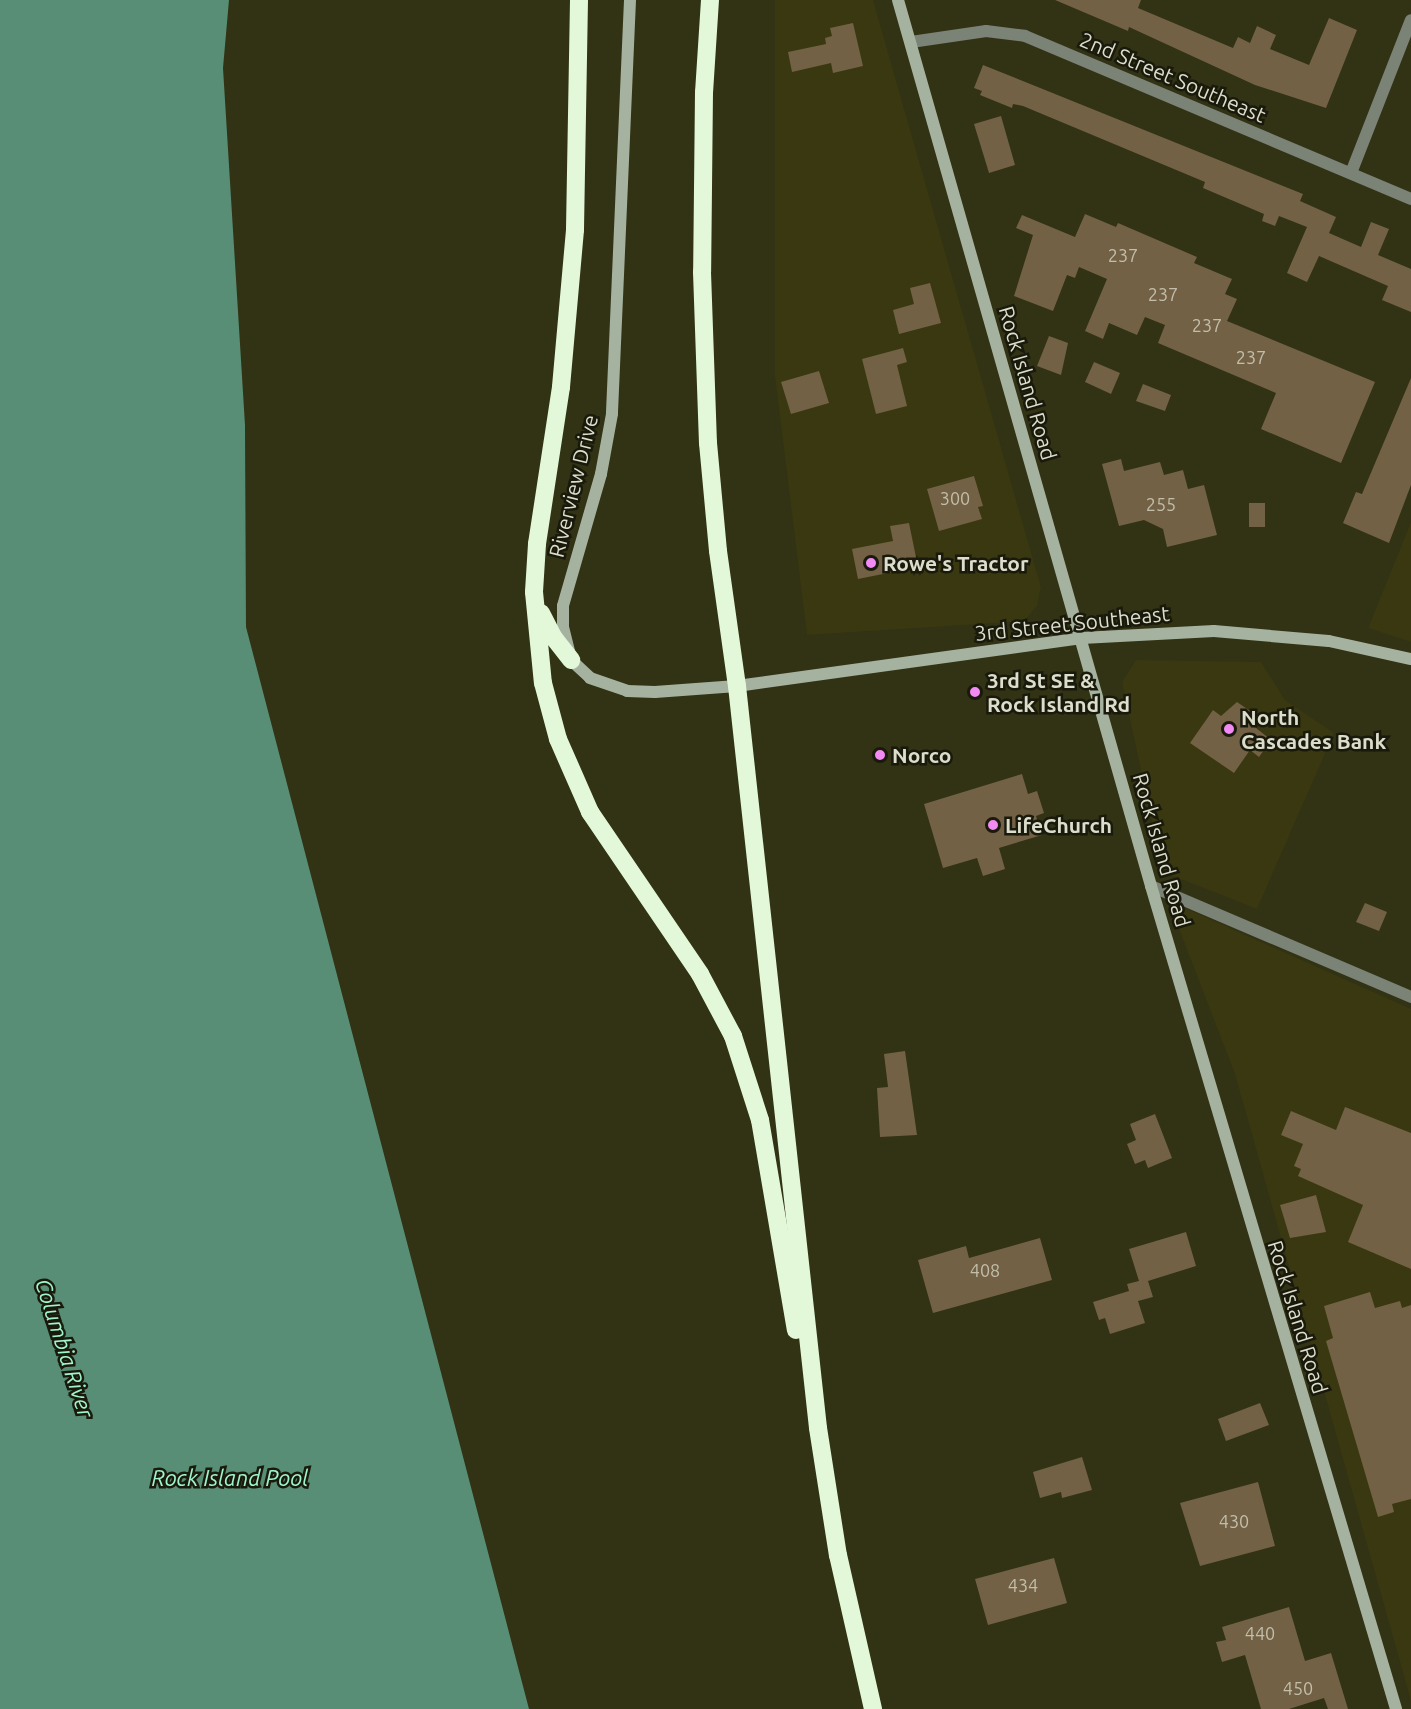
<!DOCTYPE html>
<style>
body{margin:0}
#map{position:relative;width:1411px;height:1709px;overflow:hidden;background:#323214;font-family:Ubuntu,sans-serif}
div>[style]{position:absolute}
.built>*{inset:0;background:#393811}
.water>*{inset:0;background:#578e75}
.building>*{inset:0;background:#726145}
.street>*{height:12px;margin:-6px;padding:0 6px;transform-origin:6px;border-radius:6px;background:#7b8377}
.secondary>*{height:12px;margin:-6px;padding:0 6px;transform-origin:6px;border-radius:6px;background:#a5b29f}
.highway>*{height:18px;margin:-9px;padding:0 9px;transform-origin:9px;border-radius:9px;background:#e2f8d9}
.dots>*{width:16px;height:16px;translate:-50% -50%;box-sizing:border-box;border:3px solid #19190c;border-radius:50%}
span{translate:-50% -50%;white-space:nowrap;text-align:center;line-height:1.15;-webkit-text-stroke:5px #19190c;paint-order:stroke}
.number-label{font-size:18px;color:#c2beaa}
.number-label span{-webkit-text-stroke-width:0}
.street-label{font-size:21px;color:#ddc}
.poi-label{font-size:21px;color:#ddc;font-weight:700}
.left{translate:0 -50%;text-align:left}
.water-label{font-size:22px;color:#9ff5ce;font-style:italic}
</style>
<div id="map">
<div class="built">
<div style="clip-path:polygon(775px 0,873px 0,1041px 587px,1037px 606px,1024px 621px,807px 635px,775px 376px)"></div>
<div style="clip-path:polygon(1411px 522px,1411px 642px,1368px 628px)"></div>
<div style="clip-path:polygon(1136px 660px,1261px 662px,1285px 700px,1334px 733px,1257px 909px,1163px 872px,1122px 682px)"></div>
<div style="clip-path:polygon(1187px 909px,1411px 1009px,1411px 1701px,1235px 1074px,1176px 921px,1179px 911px)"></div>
</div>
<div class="water">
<div style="clip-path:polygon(0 0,229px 0,223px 68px,245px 425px,246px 627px,529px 1709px,0 1709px)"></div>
</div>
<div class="building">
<div style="clip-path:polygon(1055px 0,1141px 0,1138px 8px,1233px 48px,1238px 37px,1250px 43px,1257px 26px,1276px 35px,1270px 49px,1309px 65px,1329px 18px,1357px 30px,1326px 108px,1255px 85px,1129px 27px,1128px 31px)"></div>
<div style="clip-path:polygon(853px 23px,863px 66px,833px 73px,831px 63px,792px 72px,788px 52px,826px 44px,825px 38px,832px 36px,830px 28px)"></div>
<div style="clip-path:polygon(983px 65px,1303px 194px,1300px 201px,1336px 217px,1329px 233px,1361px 247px,1371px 222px,1389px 229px,1378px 255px,1411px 269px,1411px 312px,1382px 300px,1388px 286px,1319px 256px,1307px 282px,1287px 273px,1307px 227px,1279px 216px,1275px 226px,1262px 221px,1264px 214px,1203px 188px,1205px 182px,1023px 106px,1013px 104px,1012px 108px,980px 95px,982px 91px,974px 88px)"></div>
<div style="clip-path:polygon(1001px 116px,1015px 165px,989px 173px,974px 124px)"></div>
<div style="clip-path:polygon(1085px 214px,1116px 227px,1118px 223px,1197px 257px,1194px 263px,1232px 279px,1225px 294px,1237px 299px,1227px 321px,1375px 382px,1341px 463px,1261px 429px,1276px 393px,1158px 343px,1165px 325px,1145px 317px,1137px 335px,1109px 323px,1103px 339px,1085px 331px,1107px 279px,1079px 267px,1075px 278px,1067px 275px,1053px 311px,1014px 296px,1033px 235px,1016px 228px,1022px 215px,1075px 237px)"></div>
<div style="clip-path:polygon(930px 283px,941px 323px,899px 334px,893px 310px,914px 304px,910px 288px)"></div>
<div style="clip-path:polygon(1049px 336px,1068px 343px,1061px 375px,1037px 366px)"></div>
<div style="clip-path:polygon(903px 348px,907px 362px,897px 365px,907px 406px,876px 414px,862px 359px)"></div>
<div style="clip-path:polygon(1094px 362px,1120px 373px,1111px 394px,1085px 382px)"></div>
<div style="clip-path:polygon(819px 371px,829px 403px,791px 414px,781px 382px)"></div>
<div style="clip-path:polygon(1411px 378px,1411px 485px,1389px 543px,1343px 523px,1356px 492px,1362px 494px)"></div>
<div style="clip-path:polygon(1143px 384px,1171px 395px,1165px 411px,1136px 401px)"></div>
<div style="clip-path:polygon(1121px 459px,1124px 471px,1160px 462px,1164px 475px,1183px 470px,1188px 489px,1204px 485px,1217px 535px,1167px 547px,1163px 529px,1144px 520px,1119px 526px,1102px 464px)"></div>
<div style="clip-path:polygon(974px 476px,983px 506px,978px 507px,982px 519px,939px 531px,927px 489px)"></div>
<div style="clip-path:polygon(1249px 503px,1265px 503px,1265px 527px,1249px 527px)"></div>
<div style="clip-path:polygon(909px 523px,918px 567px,858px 579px,852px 549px,893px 541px,890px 526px)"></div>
<div style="clip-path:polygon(1237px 702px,1250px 711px,1245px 719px,1271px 740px,1259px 757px,1250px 750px,1234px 773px,1190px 743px,1213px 710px,1221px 716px)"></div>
<div style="clip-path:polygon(1022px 774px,1028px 794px,1037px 791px,1044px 813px,1036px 816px,1042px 835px,999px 848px,1005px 869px,983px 876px,977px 858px,943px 868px,924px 804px)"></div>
<div style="clip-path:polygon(1365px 903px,1387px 912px,1379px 931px,1356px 922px)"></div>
<div style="clip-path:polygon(905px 1051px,917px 1135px,880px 1137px,877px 1088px,888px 1087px,884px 1054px)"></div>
<div style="clip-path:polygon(1345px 1107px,1411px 1133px,1411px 1269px,1348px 1242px,1363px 1205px,1298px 1176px,1301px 1169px,1294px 1166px,1303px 1144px,1281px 1135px,1291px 1111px,1336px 1130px)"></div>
<div style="clip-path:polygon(1155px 1114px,1172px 1158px,1148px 1168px,1145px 1160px,1135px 1164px,1127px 1144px,1136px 1140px,1130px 1124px)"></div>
<div style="clip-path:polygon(1316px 1195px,1326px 1232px,1290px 1238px,1280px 1205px)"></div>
<div style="clip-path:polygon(1186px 1232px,1196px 1266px,1148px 1281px,1153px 1297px,1138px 1301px,1145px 1323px,1110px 1334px,1105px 1318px,1099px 1320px,1093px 1302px,1129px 1291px,1127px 1284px,1139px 1281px,1129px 1249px)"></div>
<div style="clip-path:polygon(1040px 1238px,1052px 1280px,933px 1313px,918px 1260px,966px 1246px,969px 1258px)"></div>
<div style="clip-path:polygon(1370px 1292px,1375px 1308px,1400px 1301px,1402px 1308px,1411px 1305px,1411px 1499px,1392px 1504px,1394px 1512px,1378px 1517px,1326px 1341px,1333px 1338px,1324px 1306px)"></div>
<div style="clip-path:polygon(1260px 1403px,1269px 1425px,1226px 1441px,1218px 1419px)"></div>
<div style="clip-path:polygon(1082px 1457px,1092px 1490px,1062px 1498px,1061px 1492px,1040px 1498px,1033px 1472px)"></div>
<div style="clip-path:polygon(1258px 1482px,1275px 1546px,1200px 1566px,1180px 1503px)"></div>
<div style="clip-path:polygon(1054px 1558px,1067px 1603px,988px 1625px,975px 1579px)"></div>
<div style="clip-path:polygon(1289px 1607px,1305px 1661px,1331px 1653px,1348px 1709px,1328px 1709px,1324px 1698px,1289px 1709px,1261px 1709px,1245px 1655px,1222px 1662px,1216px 1642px,1226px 1640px,1222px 1627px)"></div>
</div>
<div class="street">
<div style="left:911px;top:42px;width:76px;rotate:-8.3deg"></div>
<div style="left:986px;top:31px;width:39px;rotate:7deg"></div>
<div style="left:1025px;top:36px;width:419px;rotate:22.9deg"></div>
<div style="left:1351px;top:173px;width:164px;rotate:-68.6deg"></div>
<div style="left:1151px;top:886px;width:283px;rotate:23.1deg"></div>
</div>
<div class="secondary">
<div style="left:630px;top:0;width:414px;rotate:92.5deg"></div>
<div style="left:612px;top:414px;width:61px;rotate:100.4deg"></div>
<div style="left:601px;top:474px;width:137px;rotate:106.1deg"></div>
<div style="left:563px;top:606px;width:21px;rotate:90deg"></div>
<div style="left:563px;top:627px;width:34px;rotate:76deg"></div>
<div style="left:571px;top:660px;width:26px;rotate:43deg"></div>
<div style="left:590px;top:678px;width:39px;rotate:19deg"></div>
<div style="left:627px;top:691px;width:28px;rotate:2deg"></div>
<div style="left:655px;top:692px;width:82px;rotate:-4.2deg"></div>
<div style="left:737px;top:686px;width:348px;rotate:-7.9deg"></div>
<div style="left:1082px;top:638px;width:132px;rotate:-3deg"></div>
<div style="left:1214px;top:631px;width:115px;rotate:5deg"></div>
<div style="left:1329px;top:641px;width:84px;rotate:12.4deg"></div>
<div style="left:898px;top:0;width:921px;rotate:74.06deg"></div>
<div style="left:1151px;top:886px;width:859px;rotate:73.42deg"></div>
</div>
<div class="highway">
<div style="left:579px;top:0;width:230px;rotate:91deg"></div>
<div style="left:575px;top:230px;width:158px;rotate:95.1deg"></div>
<div style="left:561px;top:387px;width:159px;rotate:98.7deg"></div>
<div style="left:537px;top:544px;width:48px;rotate:93.6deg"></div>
<div style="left:534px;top:592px;width:91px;rotate:84.4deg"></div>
<div style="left:543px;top:683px;width:58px;rotate:75deg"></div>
<div style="left:558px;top:739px;width:80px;rotate:66.3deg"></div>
<div style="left:590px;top:812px;width:196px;rotate:55.8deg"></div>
<div style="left:700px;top:974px;width:70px;rotate:62deg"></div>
<div style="left:733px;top:1036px;width:88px;rotate:72.2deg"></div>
<div style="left:760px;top:1120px;width:213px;rotate:80.3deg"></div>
<div style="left:710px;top:0;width:92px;rotate:93.7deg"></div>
<div style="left:704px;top:92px;width:180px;rotate:90.6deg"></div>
<div style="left:702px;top:272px;width:171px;rotate:88deg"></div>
<div style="left:708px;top:443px;width:108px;rotate:84.7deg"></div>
<div style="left:718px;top:551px;width:136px;rotate:82deg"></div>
<div style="left:737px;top:686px;width:746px;rotate:83.77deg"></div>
<div style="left:818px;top:1428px;width:129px;rotate:81.1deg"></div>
<div style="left:838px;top:1555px;width:158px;rotate:77.2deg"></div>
<div style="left:541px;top:613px;width:28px;rotate:63deg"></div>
<div style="left:554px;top:638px;width:28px;rotate:52deg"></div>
</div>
<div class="dots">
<div style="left:871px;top:563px;background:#f28af3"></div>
<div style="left:975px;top:692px;background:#f28af3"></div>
<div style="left:1229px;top:729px;background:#f28af3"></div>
<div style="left:880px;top:755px;background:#f28af3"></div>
<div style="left:993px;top:825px;background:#f28af3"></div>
</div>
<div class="number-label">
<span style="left:1123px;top:255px">237</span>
<span style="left:1163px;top:294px">237</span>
<span style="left:1207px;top:325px">237</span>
<span style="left:1251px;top:357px">237</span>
<span style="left:955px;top:498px">300</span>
<span style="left:1161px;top:504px">255</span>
<span style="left:985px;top:1270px">408</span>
<span style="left:1234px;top:1521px">430</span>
<span style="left:1023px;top:1585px">434</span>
<span style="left:1260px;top:1633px">440</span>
<span style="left:1298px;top:1688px">450</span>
</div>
<div class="street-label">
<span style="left:1173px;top:77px;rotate:23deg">2nd Street Southeast</span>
<span style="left:1028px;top:383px;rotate:74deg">Rock Island Road</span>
<span style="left:573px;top:486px;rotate:-76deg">Riverview Drive</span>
<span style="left:1072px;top:623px;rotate:-6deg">3rd Street Southeast</span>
<span style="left:1162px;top:850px;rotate:74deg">Rock Island Road</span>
<span style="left:1298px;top:1317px;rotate:73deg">Rock Island Road</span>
</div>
<div class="poi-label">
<span class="left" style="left:883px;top:563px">Rowe's Tractor</span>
<span class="left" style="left:987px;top:692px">3rd St SE &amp;<br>Rock Island Rd</span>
<span class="left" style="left:1241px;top:729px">North<br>Cascades Bank</span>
<span class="left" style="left:892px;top:755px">Norco</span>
<span class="left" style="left:1005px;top:825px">LifeChurch</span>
</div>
<div class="water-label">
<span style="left:65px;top:1348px;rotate:72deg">Columbia River</span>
<span style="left:230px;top:1478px">Rock Island Pool</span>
</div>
</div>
